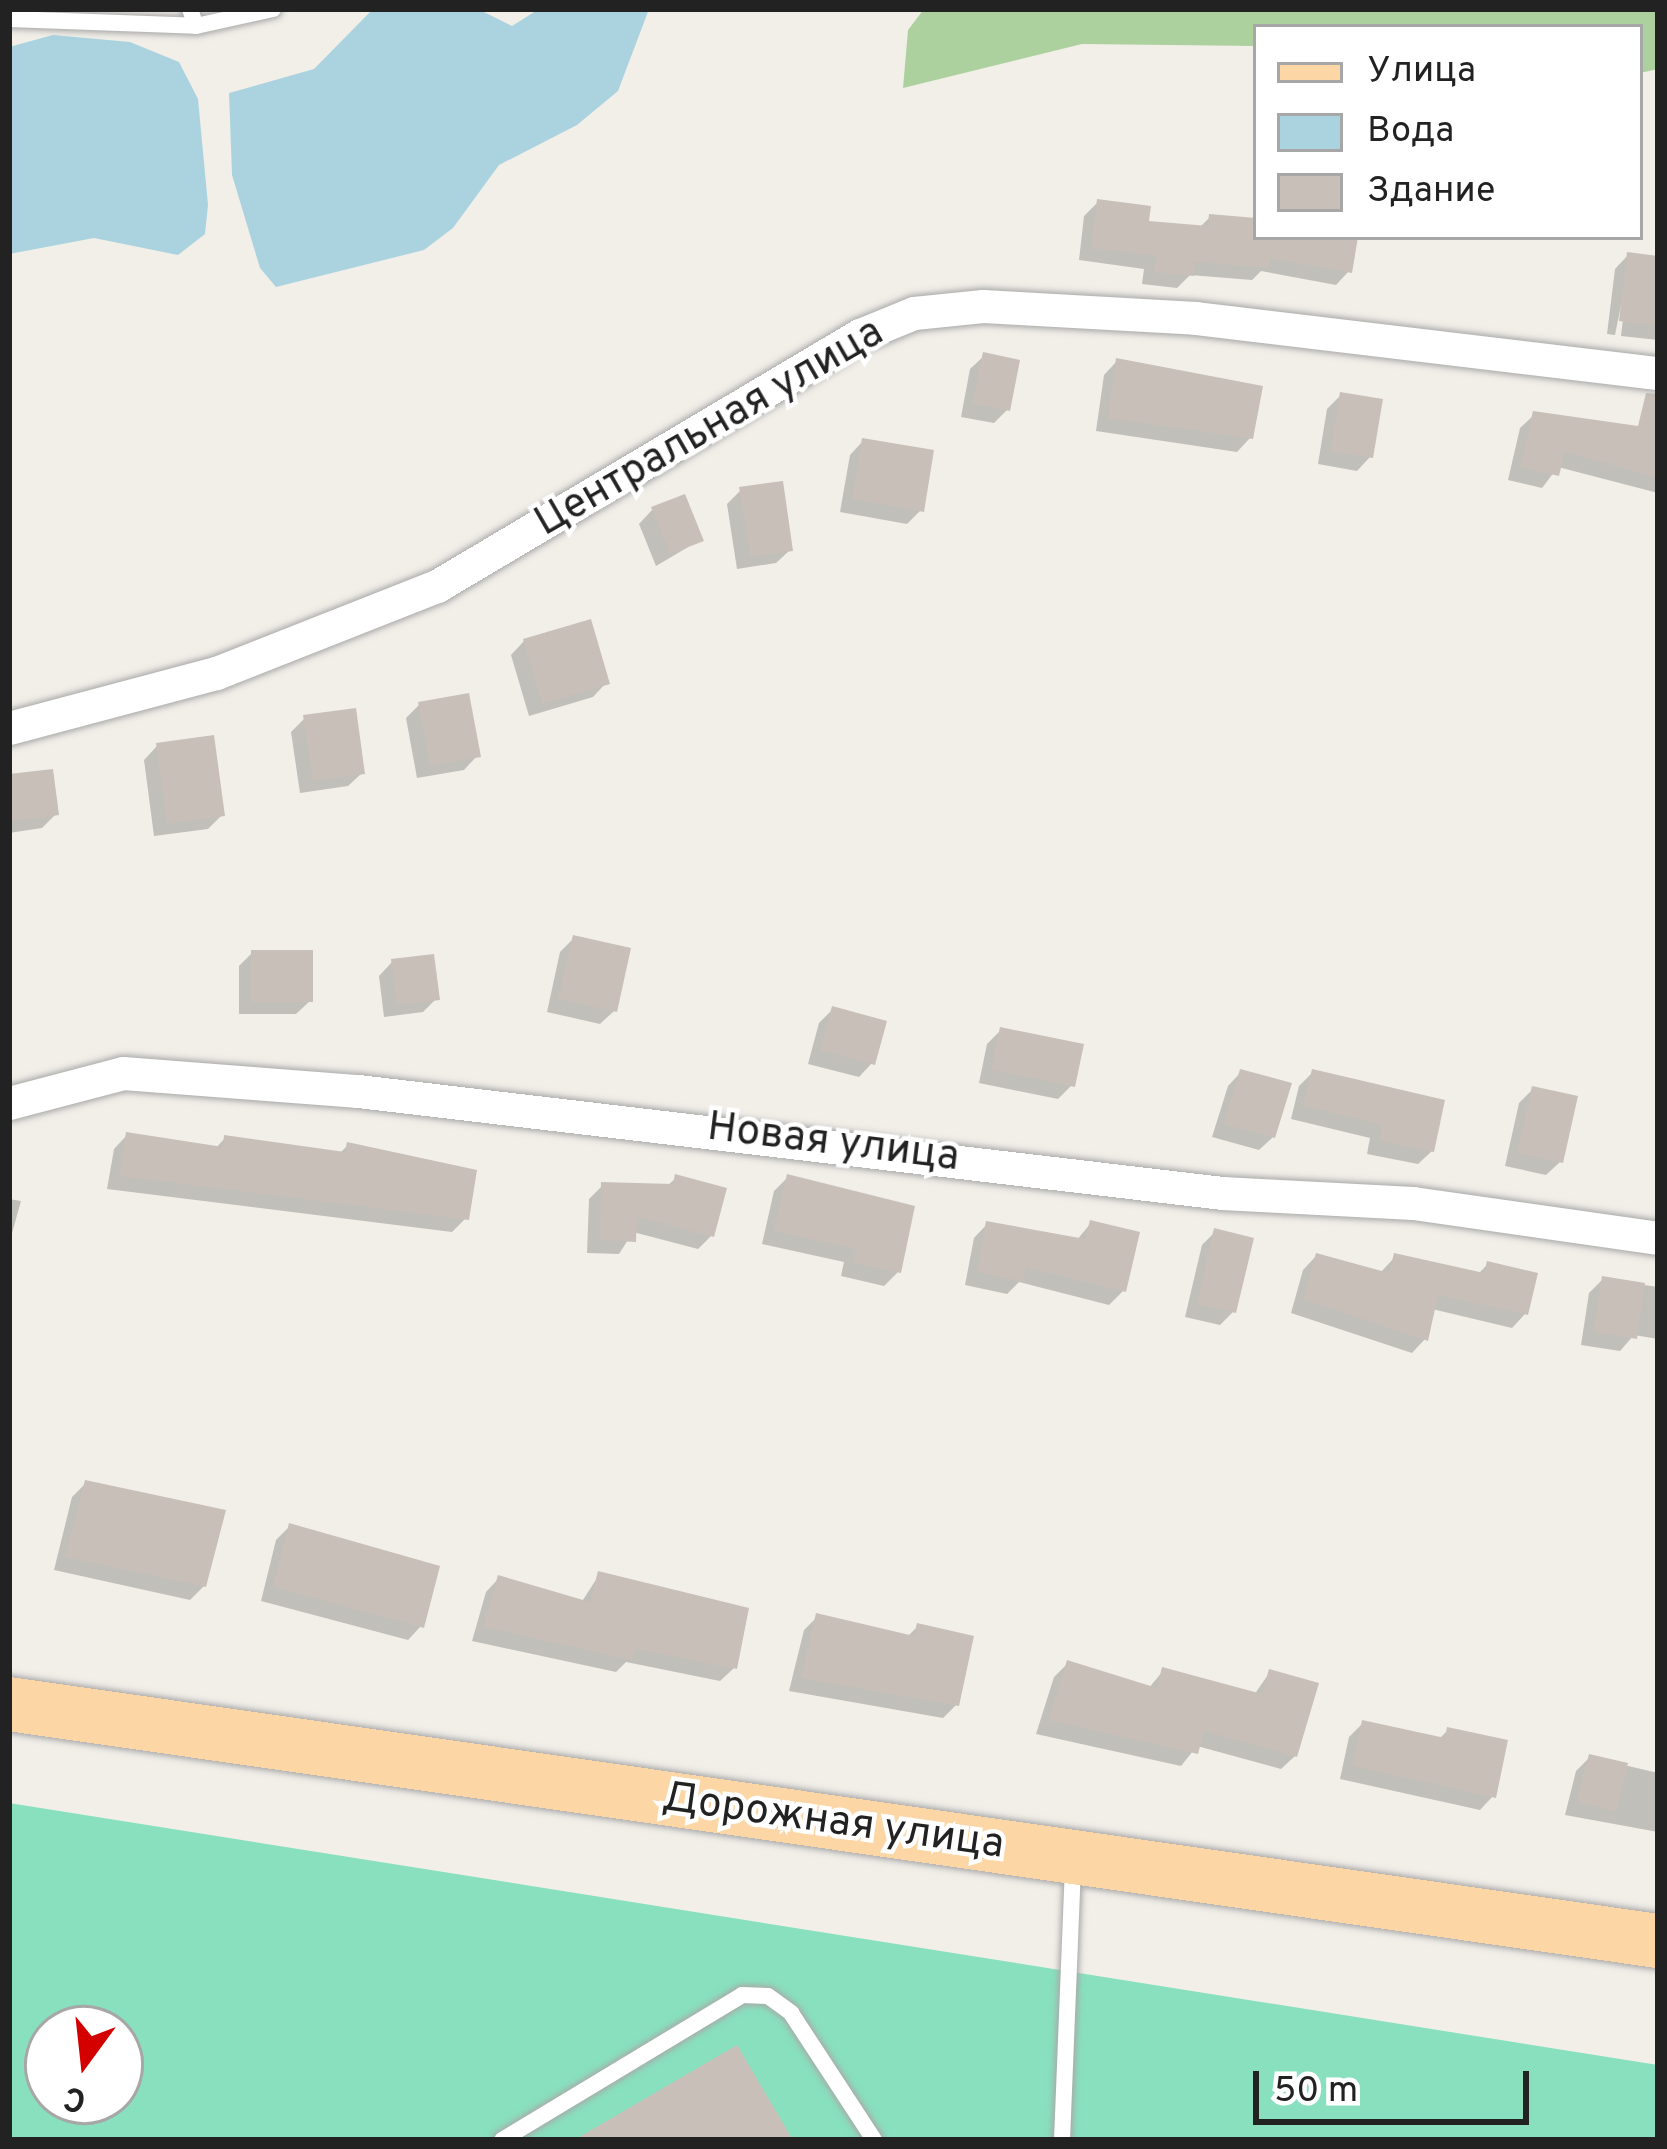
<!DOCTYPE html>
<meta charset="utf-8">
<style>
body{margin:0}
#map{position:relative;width:1667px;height:2149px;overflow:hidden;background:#f2efe9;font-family:Overpass,sans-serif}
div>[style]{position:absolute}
.forest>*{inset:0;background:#add19e}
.pitch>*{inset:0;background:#88e0be}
.water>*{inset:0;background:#aad3df}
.shadow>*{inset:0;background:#0003}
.building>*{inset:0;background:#c7bfb8}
.roads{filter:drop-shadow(0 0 3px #a9a9a9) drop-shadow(0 0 3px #a9a9a9)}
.lane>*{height:16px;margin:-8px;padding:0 8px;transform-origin:8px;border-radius:8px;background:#fff}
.street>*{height:33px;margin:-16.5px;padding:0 16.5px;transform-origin:16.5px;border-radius:16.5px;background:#fff}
.primary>*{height:54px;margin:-27px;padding:0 27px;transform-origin:27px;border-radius:27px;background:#fcd6a4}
span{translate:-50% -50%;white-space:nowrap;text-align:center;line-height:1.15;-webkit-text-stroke:9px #fff;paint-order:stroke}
.street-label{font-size:42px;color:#222}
.frame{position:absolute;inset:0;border:12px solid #222;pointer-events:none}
.legend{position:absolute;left:1253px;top:24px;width:390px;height:216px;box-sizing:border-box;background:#fff;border:3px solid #a7a7a7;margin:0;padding:15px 21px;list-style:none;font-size:36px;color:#222}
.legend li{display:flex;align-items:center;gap:24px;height:60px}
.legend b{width:60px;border:3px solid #a7a7a7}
.north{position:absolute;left:24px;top:2005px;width:120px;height:120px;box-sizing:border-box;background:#fff;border:3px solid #a7a7a7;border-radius:50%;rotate:195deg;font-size:33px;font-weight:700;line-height:48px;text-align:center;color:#222}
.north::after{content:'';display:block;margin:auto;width:42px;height:54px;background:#d40000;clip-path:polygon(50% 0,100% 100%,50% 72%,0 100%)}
.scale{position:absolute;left:1253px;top:2071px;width:276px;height:54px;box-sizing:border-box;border:6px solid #222;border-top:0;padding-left:15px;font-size:36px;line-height:42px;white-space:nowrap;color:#222;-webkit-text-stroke:9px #fff;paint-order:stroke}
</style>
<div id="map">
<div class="forest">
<div style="clip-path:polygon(924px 9px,1658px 9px,1658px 69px,1640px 73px,1640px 27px,1256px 27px,1256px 46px,1082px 44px,903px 88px,908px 30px)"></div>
</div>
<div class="pitch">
<div style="clip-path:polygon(evenodd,9px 1803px,1658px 2065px,1658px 2140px,9px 2140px,9px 1803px,48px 2029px,120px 2029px,120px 2101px,48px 2101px,48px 2029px)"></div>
</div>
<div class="water">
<div style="clip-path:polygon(373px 9px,478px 9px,512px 26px,539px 9px,649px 9px,618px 91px,577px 125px,499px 165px,453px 228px,424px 250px,276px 287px,260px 268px,232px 175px,229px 93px,314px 69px)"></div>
<div style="clip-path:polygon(53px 35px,130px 42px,179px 62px,198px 99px,208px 205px,205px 234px,178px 255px,94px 238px,9px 254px,9px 47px)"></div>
</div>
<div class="shadow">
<div style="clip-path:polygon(1098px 202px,1146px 223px,1199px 228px,1210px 217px,1256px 237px,1335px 237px,1349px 271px,1336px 285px,1261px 271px,1252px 280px,1190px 275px,1177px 288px,1142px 284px,1144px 269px,1079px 260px,1084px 216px)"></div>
<div style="clip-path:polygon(1628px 255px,1658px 259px,1658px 340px,1621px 336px,1629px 266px,1615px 335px,1607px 334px,1615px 269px)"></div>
<div style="clip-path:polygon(984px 356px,1007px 410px,994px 423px,961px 417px,970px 369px)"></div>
<div style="clip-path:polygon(1117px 361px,1250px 438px,1237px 452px,1096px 431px,1104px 375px)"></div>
<div style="clip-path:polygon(1341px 395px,1370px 457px,1357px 471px,1318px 464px,1327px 409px)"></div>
<div style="clip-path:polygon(1534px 415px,1658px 431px,1658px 493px,1558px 467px,1542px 488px,1508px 480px,1520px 428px)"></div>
<div style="clip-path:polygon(863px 441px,921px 510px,907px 524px,840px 512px,850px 455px)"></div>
<div style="clip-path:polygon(741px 490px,790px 550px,776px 563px,737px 569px,727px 504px)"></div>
<div style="clip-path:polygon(652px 510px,700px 540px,656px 566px,639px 524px)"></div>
<div style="clip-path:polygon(524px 641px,606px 683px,593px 697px,529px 716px,511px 655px)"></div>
<div style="clip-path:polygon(419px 705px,477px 756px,464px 770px,417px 778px,406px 718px)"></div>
<div style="clip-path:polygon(305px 718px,362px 773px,348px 786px,300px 793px,291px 732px)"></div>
<div style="clip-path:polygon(157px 746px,222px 815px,208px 829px,154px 836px,144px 760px)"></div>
<div style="clip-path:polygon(9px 777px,56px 814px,42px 828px,9px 833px)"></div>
<div style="clip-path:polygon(574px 938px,614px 1011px,600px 1024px,547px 1012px,560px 952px)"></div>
<div style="clip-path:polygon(252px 953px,310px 1001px,296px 1014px,239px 1014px,239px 966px)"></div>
<div style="clip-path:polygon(392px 962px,436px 999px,423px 1012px,384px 1017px,379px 976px)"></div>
<div style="clip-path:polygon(833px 1009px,872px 1063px,859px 1077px,808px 1064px,819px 1023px)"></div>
<div style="clip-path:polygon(1001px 1030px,1072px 1085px,1058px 1099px,979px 1083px,987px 1044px)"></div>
<div style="clip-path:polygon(1241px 1072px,1273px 1137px,1259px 1150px,1212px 1137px,1228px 1086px)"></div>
<div style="clip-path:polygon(1313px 1072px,1432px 1151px,1418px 1164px,1367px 1154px,1370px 1138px,1291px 1119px,1299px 1086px)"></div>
<div style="clip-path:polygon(1533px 1089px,1560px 1162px,1546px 1175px,1505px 1166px,1519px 1103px)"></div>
<div style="clip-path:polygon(127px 1135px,215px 1149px,225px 1138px,339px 1154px,348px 1145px,466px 1218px,452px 1232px,107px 1189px,114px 1149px)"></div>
<div style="clip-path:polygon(788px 1177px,898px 1272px,884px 1286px,841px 1276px,844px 1262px,762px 1244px,774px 1191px)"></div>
<div style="clip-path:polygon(676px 1178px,711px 1236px,698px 1249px,633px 1232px,619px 1254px,587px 1253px,589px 1199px,603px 1185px,667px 1186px)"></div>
<div style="clip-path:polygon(9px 1199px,21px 1201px,9px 1244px)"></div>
<div style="clip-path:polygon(1091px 1223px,1123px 1291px,1109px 1305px,1019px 1282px,1007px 1294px,965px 1285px,974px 1238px,987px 1224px,1076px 1241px)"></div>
<div style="clip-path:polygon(1215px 1232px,1233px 1312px,1220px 1325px,1185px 1317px,1202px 1245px)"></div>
<div style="clip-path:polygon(1316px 1256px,1380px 1273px,1395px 1257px,1477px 1275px,1488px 1264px,1525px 1314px,1512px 1328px,1432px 1309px,1425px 1339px,1412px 1353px,1291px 1313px,1303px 1270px)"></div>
<div style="clip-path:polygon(1603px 1279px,1658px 1287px,1658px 1339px,1634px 1335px,1620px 1351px,1581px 1345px,1589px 1293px)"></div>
<div style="clip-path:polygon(86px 1483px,204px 1586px,190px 1600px,54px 1570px,72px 1497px)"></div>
<div style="clip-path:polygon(290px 1526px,421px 1626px,408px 1640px,261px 1601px,276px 1540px)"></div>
<div style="clip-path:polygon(599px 1575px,734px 1668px,720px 1681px,626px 1662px,616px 1672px,472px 1641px,486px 1592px,499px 1578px,581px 1603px)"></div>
<div style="clip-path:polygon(817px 1617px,907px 1637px,918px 1626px,956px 1705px,943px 1718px,789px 1691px,804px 1630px)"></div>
<div style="clip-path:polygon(1068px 1663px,1148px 1689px,1163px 1671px,1254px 1695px,1270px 1672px,1295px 1756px,1281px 1769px,1197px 1746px,1181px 1766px,1036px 1734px,1054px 1677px)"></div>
<div style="clip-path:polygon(1363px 1723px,1439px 1739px,1448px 1730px,1493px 1796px,1480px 1810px,1340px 1779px,1349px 1737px)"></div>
<div style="clip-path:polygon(1590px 1757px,1658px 1773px,1658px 1832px,1565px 1815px,1576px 1771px)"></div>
</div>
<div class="building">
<div style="clip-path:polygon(1097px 199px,1151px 206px,1149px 221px,1208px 226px,1209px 214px,1256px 218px,1256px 237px,1358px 237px,1352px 273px,1270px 258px,1269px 268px,1195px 262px,1194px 276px,1154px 272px,1156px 256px,1091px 248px)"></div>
<div style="clip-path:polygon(1627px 252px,1658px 256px,1658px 326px,1619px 321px)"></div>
<div style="clip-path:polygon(983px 352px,1020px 360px,1010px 411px,972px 404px)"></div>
<div style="clip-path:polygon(1116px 358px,1263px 386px,1253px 439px,1108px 418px)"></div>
<div style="clip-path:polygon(1340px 392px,1383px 399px,1373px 458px,1330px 451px)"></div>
<div style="clip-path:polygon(1646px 393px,1658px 394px,1658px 478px,1565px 452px,1559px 476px,1520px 467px,1533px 411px,1638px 426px)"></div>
<div style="clip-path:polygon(862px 438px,934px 450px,924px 512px,852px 499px)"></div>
<div style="clip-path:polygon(783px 481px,793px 551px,750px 557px,739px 487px)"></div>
<div style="clip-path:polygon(685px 494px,704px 541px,670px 554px,651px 507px)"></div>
<div style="clip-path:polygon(591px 619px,610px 684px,542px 704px,523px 639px)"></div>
<div style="clip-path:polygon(469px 693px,481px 757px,430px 766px,418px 702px)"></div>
<div style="clip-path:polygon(356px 708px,365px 774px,313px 781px,303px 715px)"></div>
<div style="clip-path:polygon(214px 735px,225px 816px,167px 824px,156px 743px)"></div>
<div style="clip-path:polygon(53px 769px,59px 815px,9px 822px,9px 774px)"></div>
<div style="clip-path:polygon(573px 935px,631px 948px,617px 1012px,558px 999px)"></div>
<div style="clip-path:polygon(251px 950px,313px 950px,313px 1002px,251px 1002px)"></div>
<div style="clip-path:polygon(434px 954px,440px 1000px,397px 1005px,391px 959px)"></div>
<div style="clip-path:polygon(832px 1006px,887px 1021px,875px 1065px,820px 1050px)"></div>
<div style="clip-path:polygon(1000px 1027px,1084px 1044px,1075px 1087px,991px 1070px)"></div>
<div style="clip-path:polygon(1240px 1069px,1292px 1083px,1275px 1138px,1224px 1124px)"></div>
<div style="clip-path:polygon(1312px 1069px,1445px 1100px,1434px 1152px,1379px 1141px,1382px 1125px,1303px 1106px)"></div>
<div style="clip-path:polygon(1532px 1086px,1578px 1096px,1563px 1163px,1517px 1153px)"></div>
<div style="clip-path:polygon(126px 1132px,223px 1147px,224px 1135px,345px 1152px,347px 1142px,477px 1170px,469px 1220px,119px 1176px)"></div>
<div style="clip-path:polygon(675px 1174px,727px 1188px,714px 1237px,637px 1217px,636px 1242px,600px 1240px,601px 1182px,673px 1184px)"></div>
<div style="clip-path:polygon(787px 1174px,915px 1206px,901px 1273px,853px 1263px,856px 1249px,774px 1231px)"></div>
<div style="clip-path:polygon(1090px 1220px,1140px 1232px,1126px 1292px,1026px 1267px,1024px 1282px,977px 1272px,986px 1221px,1085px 1239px)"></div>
<div style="clip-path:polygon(1214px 1228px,1254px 1238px,1236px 1313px,1197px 1304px)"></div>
<div style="clip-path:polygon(1316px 1253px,1389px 1273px,1394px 1253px,1484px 1273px,1487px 1261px,1538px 1273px,1528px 1315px,1438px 1295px,1428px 1341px,1303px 1299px)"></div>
<div style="clip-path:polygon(1602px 1276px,1645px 1283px,1637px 1339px,1593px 1332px)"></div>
<div style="clip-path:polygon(85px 1480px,226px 1510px,206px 1587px,65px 1557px)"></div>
<div style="clip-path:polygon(289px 1523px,440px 1566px,424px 1628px,273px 1587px)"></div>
<div style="clip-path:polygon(598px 1571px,749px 1608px,737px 1669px,635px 1649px,632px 1660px,483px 1627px,498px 1575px,590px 1602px)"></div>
<div style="clip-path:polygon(816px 1613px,914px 1636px,917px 1623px,974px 1636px,959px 1706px,801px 1678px)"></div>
<div style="clip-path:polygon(1067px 1660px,1157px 1688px,1162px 1667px,1262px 1694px,1269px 1669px,1319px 1683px,1297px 1757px,1204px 1731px,1198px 1754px,1048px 1720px)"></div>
<div style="clip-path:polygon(1362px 1720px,1445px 1738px,1447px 1727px,1508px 1740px,1496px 1798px,1352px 1766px)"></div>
<div style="clip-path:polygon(1589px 1754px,1628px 1763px,1616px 1812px,1577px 1802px)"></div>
<div style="clip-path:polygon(737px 2045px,793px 2140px,574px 2140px)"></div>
</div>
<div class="roads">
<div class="lane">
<div style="left:190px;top:9px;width:18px;rotate:71deg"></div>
<div style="left:196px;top:26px;width:79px;rotate:-12.4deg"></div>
<div style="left:9px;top:19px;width:187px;rotate:2.1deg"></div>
<div style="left:502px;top:2140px;width:280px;rotate:-31.1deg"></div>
<div style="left:742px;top:1995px;width:26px;rotate:2deg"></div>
<div style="left:768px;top:1996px;width:29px;rotate:36deg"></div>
<div style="left:791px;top:2013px;width:152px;rotate:56.8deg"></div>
<div style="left:1062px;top:2140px;width:276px;rotate:-87.7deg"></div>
</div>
<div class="street">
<div style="left:9px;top:728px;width:214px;rotate:-14.9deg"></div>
<div style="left:216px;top:673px;width:238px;rotate:-21.5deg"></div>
<div style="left:437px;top:586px;width:492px;rotate:-30.7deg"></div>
<div style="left:860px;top:335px;width:58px;rotate:-22.2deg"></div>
<div style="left:914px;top:313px;width:69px;rotate:-5.8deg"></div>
<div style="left:983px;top:306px;width:213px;rotate:3.2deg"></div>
<div style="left:1196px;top:318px;width:465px;rotate:6.8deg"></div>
<div style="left:9px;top:1103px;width:118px;rotate:-14.7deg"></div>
<div style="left:123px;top:1073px;width:236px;rotate:4.4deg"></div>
<div style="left:358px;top:1091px;width:870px;rotate:6.73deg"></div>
<div style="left:1222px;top:1193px;width:191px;rotate:3deg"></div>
<div style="left:1413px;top:1203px;width:247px;rotate:8.1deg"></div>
</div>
<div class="primary">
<div style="left:9px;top:1704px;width:1666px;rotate:8.18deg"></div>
</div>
</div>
<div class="street-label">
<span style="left:710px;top:429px;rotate:-30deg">Центральная улица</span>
<span style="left:833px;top:1144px;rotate:7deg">Новая улица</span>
<span style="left:833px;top:1823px;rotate:8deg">Дорожная улица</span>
</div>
<div class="frame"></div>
<ul class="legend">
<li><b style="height:15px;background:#fcd6a4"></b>Улица</li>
<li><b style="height:33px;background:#aad3df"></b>Вода</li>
<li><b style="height:33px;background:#c7bfb8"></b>Здание</li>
</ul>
<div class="north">С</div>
<div class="scale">50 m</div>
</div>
